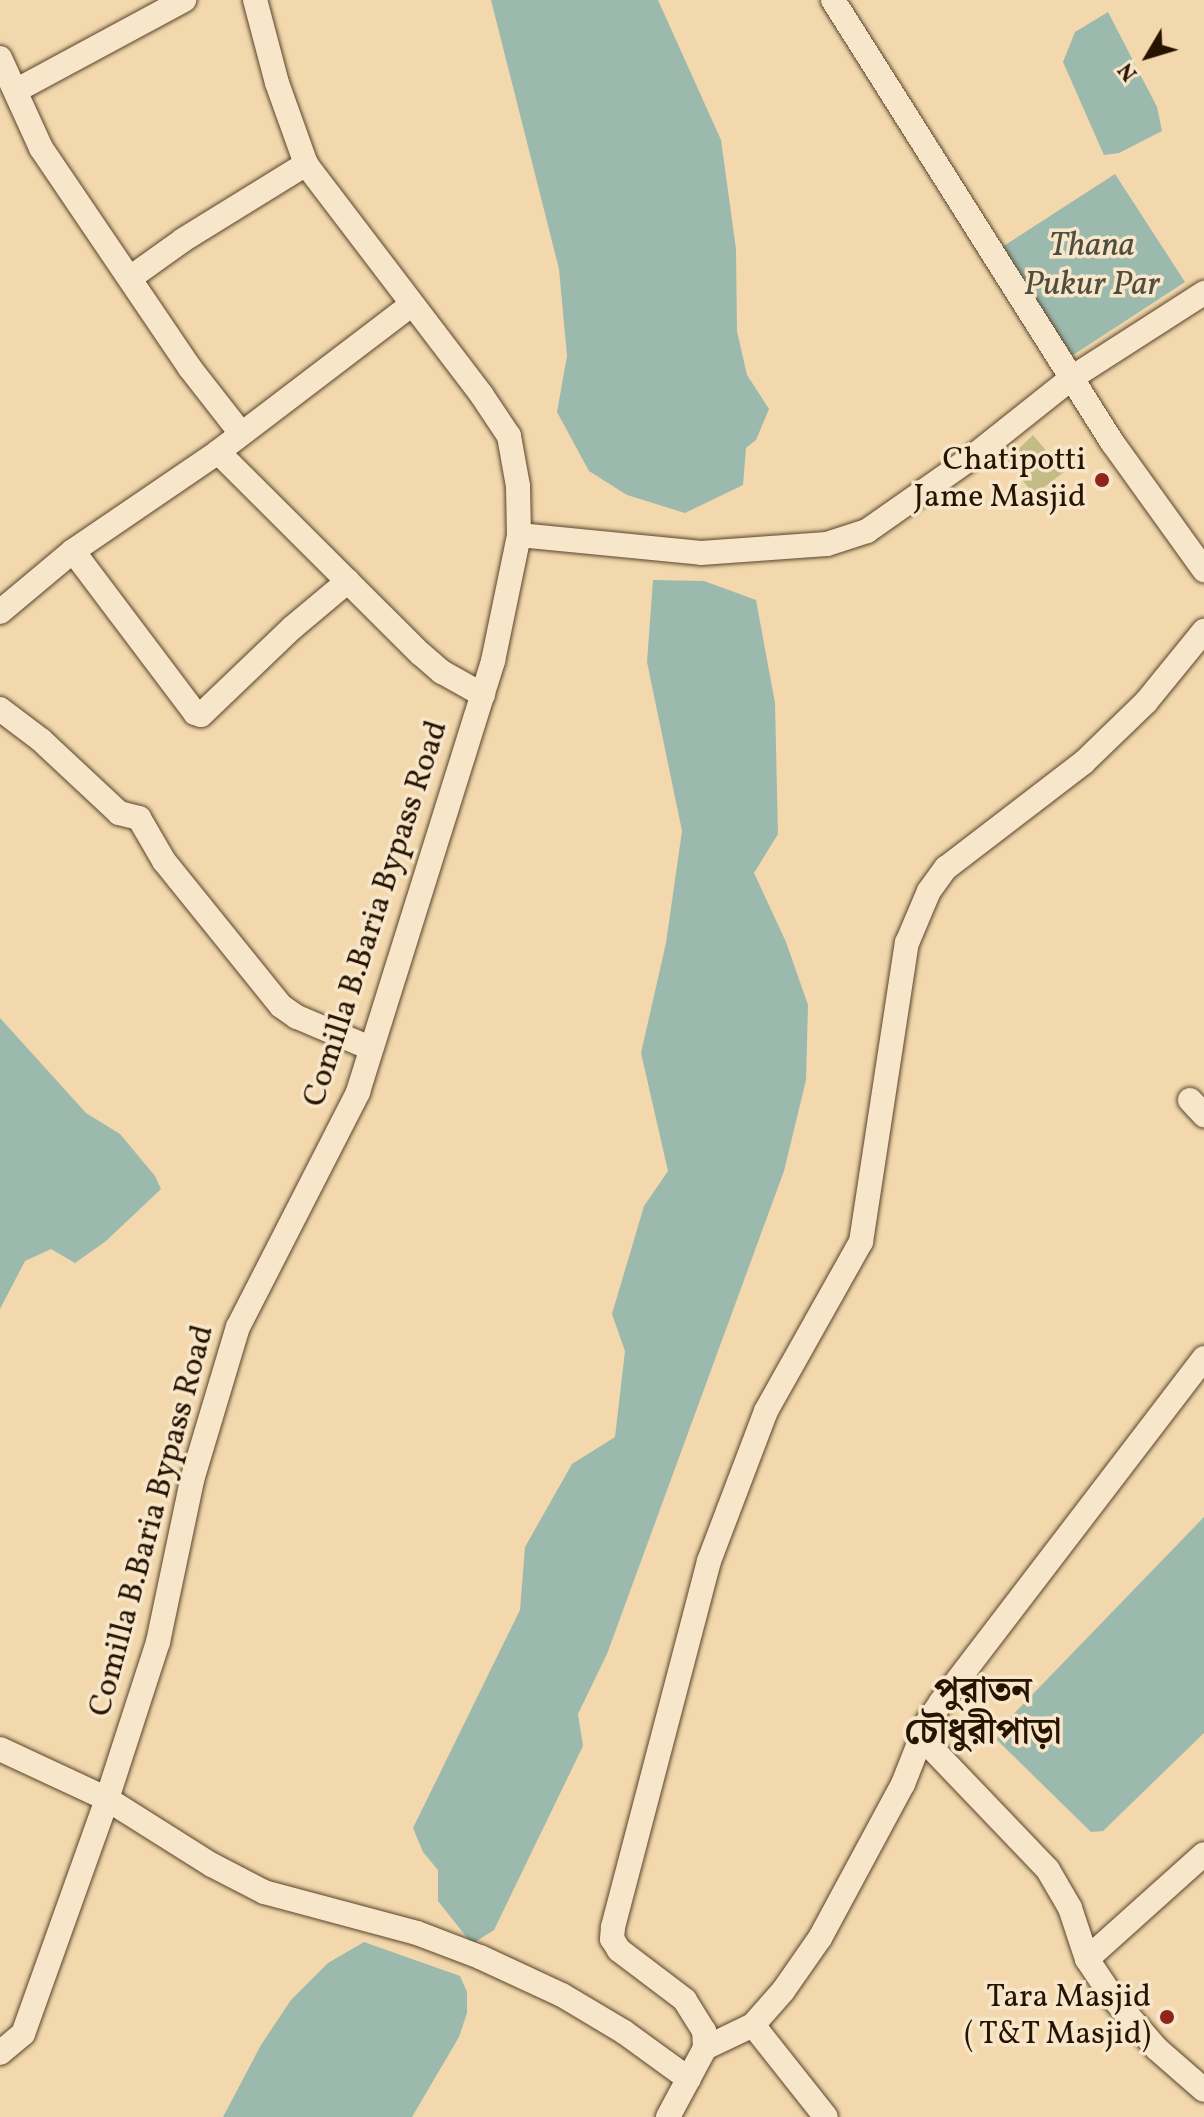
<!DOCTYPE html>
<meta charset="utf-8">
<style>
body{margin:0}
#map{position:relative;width:1204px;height:2117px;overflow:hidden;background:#f3d8ad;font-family:Vollkorn,"Noto Serif Bengali",serif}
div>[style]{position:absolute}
.green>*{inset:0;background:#c3bc84}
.water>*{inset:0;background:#9bb9ad}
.roads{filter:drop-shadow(0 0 2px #59442b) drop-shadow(0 0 2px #59442b)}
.minor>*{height:24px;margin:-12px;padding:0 12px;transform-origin:12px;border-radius:12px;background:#f7e6ca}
.dots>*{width:22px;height:22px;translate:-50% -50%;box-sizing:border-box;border:4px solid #f7e6ca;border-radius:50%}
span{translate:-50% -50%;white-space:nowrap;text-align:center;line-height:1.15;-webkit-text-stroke:7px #f7e6ca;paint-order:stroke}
.poi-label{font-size:32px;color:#261300}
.right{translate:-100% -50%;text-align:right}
.street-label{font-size:32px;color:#261300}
.water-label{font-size:34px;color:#4f4d3d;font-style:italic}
.quarter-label{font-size:36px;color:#261300;font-weight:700}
.north{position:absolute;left:1108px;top:16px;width:80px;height:80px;-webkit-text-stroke:6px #f7e6ca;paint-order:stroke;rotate:232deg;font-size:22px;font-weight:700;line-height:32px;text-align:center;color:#261300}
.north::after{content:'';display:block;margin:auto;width:28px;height:36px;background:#261300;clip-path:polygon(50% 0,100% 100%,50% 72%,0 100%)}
</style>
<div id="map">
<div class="green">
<div style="clip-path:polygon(1033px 435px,1064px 472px,1034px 495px,1007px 460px)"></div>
</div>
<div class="water">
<div style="clip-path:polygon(491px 0,658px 0,721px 140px,736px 249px,737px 331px,747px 375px,769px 409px,756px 440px,746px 448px,743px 485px,685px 513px,627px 495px,589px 471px,557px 412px,567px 356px,559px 269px)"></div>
<div style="clip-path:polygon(1108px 12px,1157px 107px,1162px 131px,1119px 153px,1104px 155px,1063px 62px,1075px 32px)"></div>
<div style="clip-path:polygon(1115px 174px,1185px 282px,1070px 357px,999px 249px)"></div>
<div style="clip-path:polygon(653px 580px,704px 581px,756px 600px,775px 703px,778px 834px,754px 873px,786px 942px,808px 1005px,806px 1080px,784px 1171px,607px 1654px,578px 1714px,583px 1746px,494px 1930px,472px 1944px,438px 1901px,438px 1870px,423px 1852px,413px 1828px,520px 1610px,525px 1547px,572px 1464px,615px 1437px,625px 1351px,612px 1314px,644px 1206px,668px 1171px,641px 1053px,666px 943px,682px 831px,647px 662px)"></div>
<div style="clip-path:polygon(0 1018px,86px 1113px,120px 1134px,155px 1176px,161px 1189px,106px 1241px,75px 1263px,51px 1249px,25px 1261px,0 1309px)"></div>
<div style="clip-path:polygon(1204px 1517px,1204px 1733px,1103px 1831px,1091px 1832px,997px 1740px,999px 1729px)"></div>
<div style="clip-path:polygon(364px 1942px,460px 1976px,467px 1992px,467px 2013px,459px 2037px,412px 2117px,223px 2117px,261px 2045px,291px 2000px,328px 1963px)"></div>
</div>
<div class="roads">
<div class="minor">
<div style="left:833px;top:0;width:523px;rotate:57.74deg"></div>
<div style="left:1112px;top:442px;width:158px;rotate:54.3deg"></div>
<div style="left:0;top:58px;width:99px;rotate:65.5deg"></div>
<div style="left:41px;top:148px;width:266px;rotate:55.9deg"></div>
<div style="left:190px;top:368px;width:81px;rotate:52deg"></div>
<div style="left:17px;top:90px;width:190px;rotate:-28.3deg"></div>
<div style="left:130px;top:278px;width:65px;rotate:-35.6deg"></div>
<div style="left:183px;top:240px;width:145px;rotate:-31.7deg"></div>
<div style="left:218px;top:452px;width:286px;rotate:44.9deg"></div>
<div style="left:421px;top:654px;width:28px;rotate:41deg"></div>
<div style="left:442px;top:672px;width:47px;rotate:29.3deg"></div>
<div style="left:519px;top:535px;width:183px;rotate:5.6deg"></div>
<div style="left:701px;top:553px;width:126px;rotate:-4.1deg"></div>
<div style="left:827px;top:544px;width:42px;rotate:-18deg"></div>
<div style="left:867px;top:531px;width:132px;rotate:-35.1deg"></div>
<div style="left:975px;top:455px;width:125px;rotate:-38.5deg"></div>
<div style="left:1073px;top:377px;width:156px;rotate:-32.7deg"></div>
<div style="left:73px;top:551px;width:203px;rotate:53deg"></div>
<div style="left:195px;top:713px;width:6px;rotate:18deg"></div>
<div style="left:201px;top:715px;width:126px;rotate:-43.7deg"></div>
<div style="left:292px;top:628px;width:73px;rotate:-40deg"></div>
<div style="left:0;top:612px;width:95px;rotate:-39.9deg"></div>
<div style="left:73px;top:551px;width:176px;rotate:-34.3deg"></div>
<div style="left:218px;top:452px;width:243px;rotate:-37.3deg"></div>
<div style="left:0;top:709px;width:51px;rotate:37.1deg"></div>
<div style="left:41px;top:740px;width:107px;rotate:43.1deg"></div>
<div style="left:119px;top:813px;width:21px;rotate:14deg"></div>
<div style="left:139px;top:818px;width:50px;rotate:59.8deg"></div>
<div style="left:164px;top:861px;width:186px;rotate:51.1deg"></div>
<div style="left:281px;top:1006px;width:19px;rotate:35deg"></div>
<div style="left:297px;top:1017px;width:79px;rotate:23deg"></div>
<div style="left:1190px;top:1100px;width:21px;rotate:47deg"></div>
<div style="left:922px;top:1738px;width:182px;rotate:46.3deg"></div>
<div style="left:1048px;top:1870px;width:44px;rotate:59.9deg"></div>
<div style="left:1070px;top:1908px;width:54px;rotate:71.6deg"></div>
<div style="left:1087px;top:1959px;width:47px;rotate:56.3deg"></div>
<div style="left:1113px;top:1998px;width:67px;rotate:49.2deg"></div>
<div style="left:1157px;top:2049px;width:62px;rotate:41.1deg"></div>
<div style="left:0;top:1749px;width:118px;rotate:25deg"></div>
<div style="left:107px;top:1799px;width:124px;rotate:32.2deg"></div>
<div style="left:212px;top:1865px;width:59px;rotate:27.4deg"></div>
<div style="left:264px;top:1892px;width:158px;rotate:15deg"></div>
<div style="left:417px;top:1933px;width:67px;rotate:20.9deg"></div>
<div style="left:480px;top:1957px;width:90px;rotate:24.9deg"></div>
<div style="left:562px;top:1995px;width:72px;rotate:30.8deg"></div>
<div style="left:624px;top:2032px;width:80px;rotate:35.9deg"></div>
<div style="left:1087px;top:1959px;width:157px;rotate:-41.9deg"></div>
<div style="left:753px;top:2025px;width:117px;rotate:51.6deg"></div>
<div style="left:705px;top:2048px;width:53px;rotate:-25.6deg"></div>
<div style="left:753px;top:2025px;width:45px;rotate:-48.6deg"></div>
<div style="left:783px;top:1991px;width:65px;rotate:-55.1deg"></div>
<div style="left:820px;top:1938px;width:175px;rotate:-61.7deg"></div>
<div style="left:903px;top:1784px;width:66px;rotate:-68.5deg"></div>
<div style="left:927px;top:1723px;width:25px;rotate:-56deg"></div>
<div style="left:941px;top:1702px;width:433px;rotate:-52.6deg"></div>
<div style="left:0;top:2053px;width:30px;rotate:-40deg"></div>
<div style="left:23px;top:2034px;width:250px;rotate:-70.3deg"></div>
<div style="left:107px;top:1799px;width:165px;rotate:-72deg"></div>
<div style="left:158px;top:1642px;width:166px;rotate:-78.1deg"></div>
<div style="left:192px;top:1480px;width:160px;rotate:-73.3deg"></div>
<div style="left:238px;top:1327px;width:264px;rotate:-62.9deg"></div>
<div style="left:358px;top:1092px;width:452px;rotate:-72.6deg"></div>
<div style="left:493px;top:661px;width:129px;rotate:-78.3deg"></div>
<div style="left:519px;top:535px;width:49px;rotate:-91.2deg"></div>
<div style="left:518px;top:486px;width:51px;rotate:-100.2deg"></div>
<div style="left:509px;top:436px;width:50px;rotate:-123.7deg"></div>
<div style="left:481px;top:394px;width:289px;rotate:-127.3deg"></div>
<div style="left:306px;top:164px;width:86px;rotate:-109.7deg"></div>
<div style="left:277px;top:83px;width:86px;rotate:-104.8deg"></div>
<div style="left:668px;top:2117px;width:78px;rotate:-61.8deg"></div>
<div style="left:705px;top:2048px;width:17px;rotate:-93deg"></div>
<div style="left:704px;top:2031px;width:36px;rotate:-122deg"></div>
<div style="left:685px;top:2000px;width:83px;rotate:-142.9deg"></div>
<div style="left:619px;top:1950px;width:13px;rotate:-122deg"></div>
<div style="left:612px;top:1939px;width:12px;rotate:-85deg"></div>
<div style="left:613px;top:1927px;width:378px;rotate:-75.3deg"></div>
<div style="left:709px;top:1561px;width:160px;rotate:-69.2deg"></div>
<div style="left:766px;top:1411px;width:194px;rotate:-60.7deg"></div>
<div style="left:861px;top:1242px;width:303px;rotate:-81.3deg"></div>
<div style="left:907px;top:943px;width:56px;rotate:-67.1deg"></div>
<div style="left:929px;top:891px;width:29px;rotate:-54deg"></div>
<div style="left:946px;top:868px;width:173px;rotate:-37.5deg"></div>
<div style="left:1083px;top:763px;width:88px;rotate:-44.1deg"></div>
<div style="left:1146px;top:702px;width:92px;rotate:-50.8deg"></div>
</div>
</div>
<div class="dots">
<div style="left:1102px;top:480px;background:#8f2418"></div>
<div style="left:1167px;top:2017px;background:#8f2418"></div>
</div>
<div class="poi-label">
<span class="right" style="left:1086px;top:480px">Chatipotti<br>Jame Masjid</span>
<span class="right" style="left:1151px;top:2017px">Tara Masjid<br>( T&amp;T Masjid)</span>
</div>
<div class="street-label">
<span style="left:377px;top:914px;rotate:-72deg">Comilla B.Baria Bypass Road</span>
<span style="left:153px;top:1521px;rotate:-75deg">Comilla B.Baria Bypass Road</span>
</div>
<div class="water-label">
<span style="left:1092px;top:266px">Thana<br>Pukur Par</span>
</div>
<div class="quarter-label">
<span style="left:983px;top:1714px">পুরাতন<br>চৌধুরীপাড়া</span>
</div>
<div class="north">N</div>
</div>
